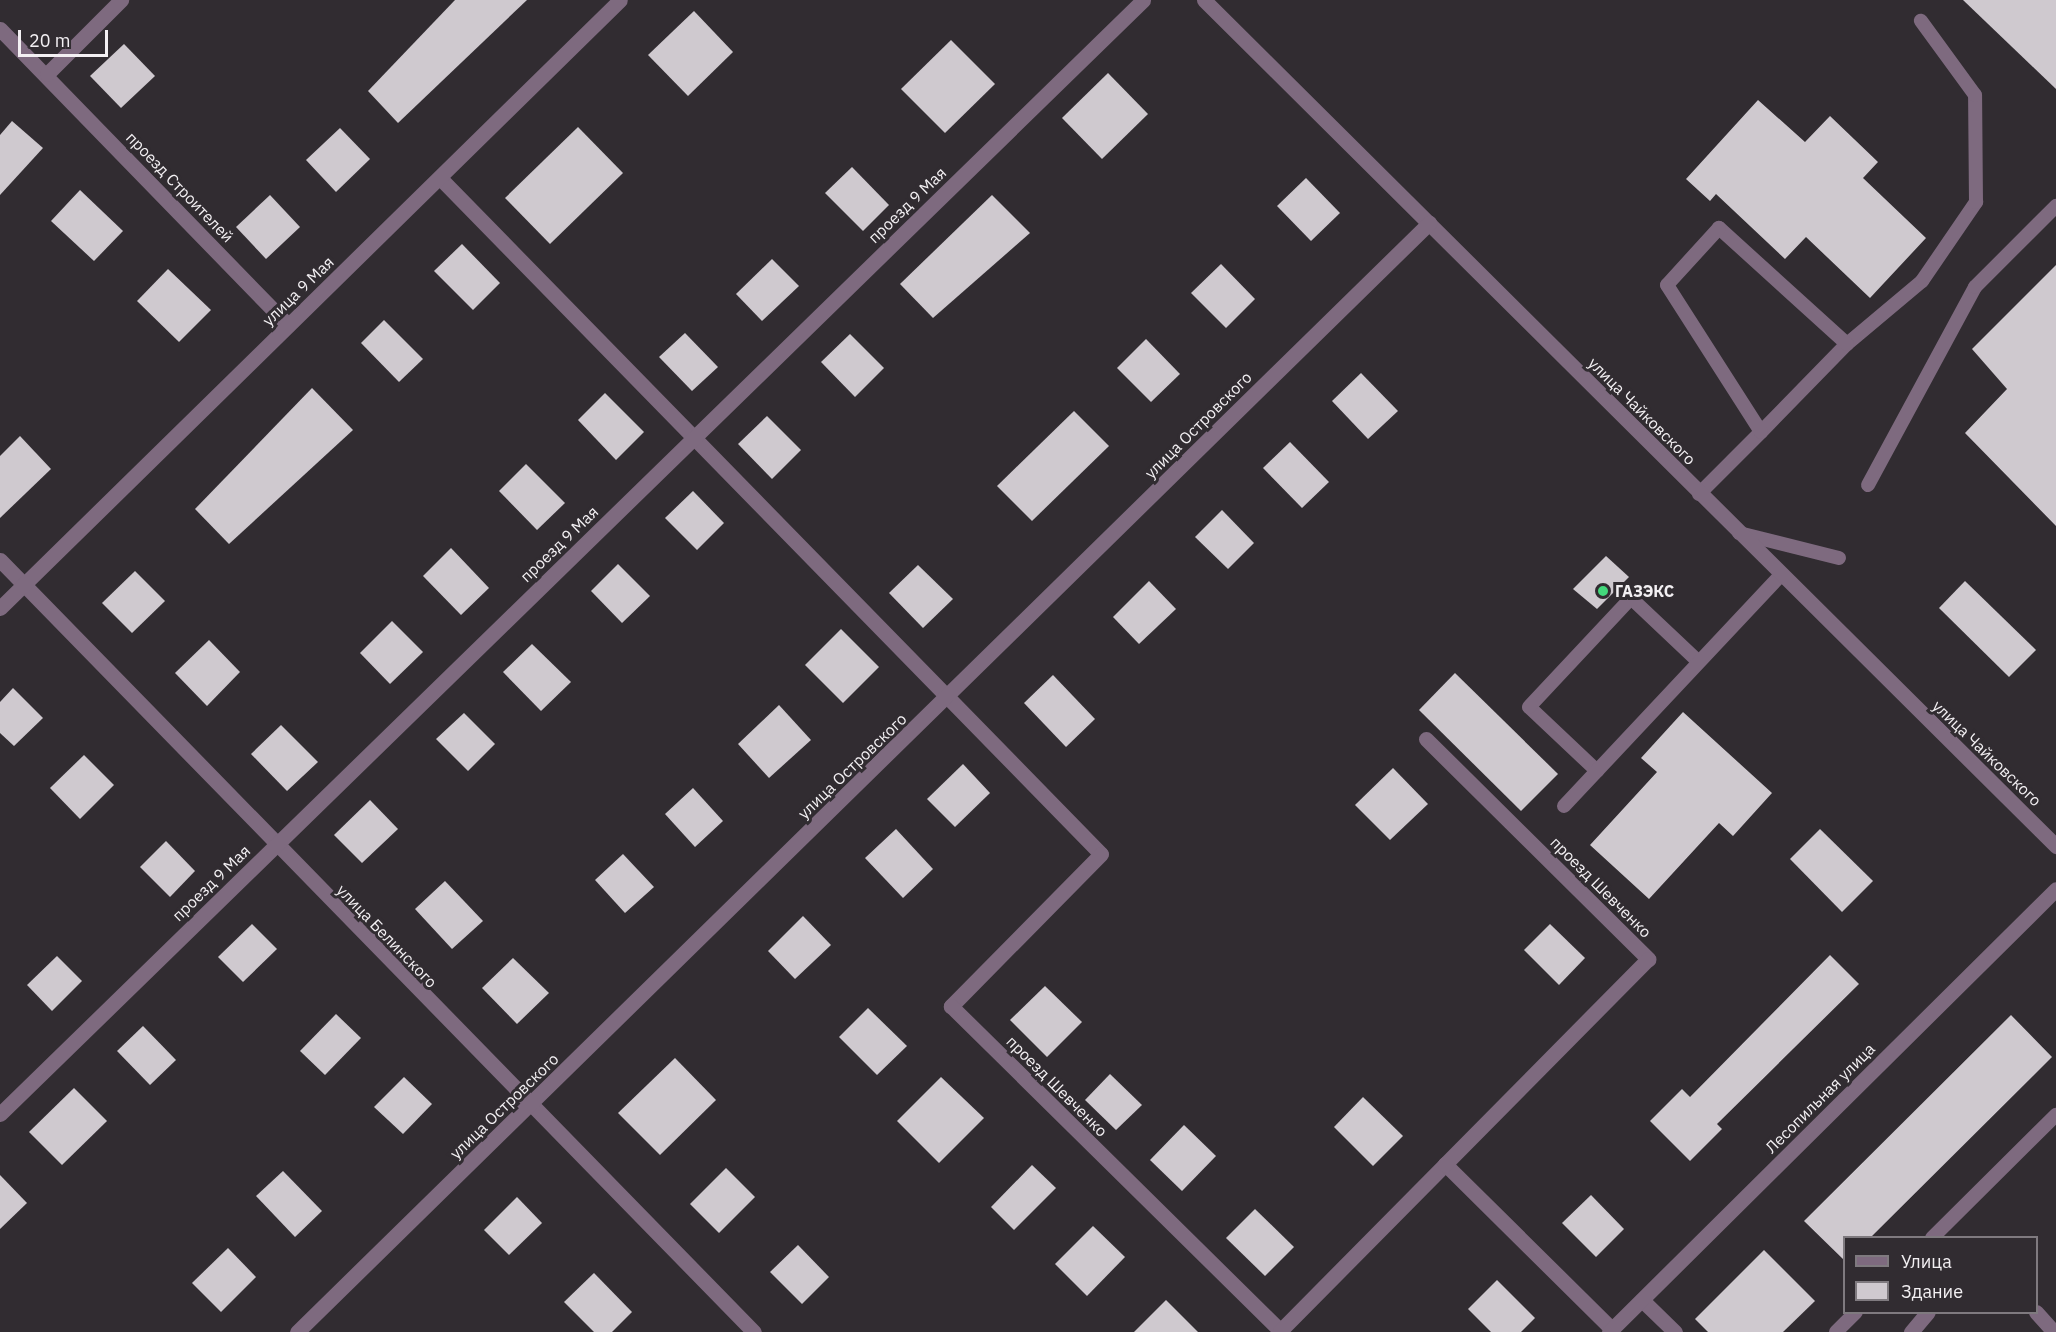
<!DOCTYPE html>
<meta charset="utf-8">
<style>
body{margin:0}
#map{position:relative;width:2056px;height:1332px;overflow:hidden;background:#312c31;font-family:"IBM Plex Sans",sans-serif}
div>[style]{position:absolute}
.building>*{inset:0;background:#cfc9cf}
.service>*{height:14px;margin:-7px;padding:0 7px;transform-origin:7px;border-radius:7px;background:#7e6a7f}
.minor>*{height:15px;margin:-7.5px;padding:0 7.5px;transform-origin:7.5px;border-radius:7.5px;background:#7e6a7f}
.dots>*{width:16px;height:16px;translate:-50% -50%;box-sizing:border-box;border:3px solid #312c31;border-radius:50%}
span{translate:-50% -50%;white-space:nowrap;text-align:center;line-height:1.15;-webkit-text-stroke:6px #312c31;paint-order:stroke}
.street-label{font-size:16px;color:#f3f0f3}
.poi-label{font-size:16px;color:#f3f0f3;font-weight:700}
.left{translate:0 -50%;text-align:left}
.legend{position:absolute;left:1843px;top:1236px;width:195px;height:78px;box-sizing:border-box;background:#312c31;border:2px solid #7f7a7f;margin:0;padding:8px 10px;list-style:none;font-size:18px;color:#f3f0f3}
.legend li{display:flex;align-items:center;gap:12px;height:30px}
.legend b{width:30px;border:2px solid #7f7a7f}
.scale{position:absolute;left:18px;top:30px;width:90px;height:27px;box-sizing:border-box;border:3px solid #f3f0f3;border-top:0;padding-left:8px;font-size:18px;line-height:21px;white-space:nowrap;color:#f3f0f3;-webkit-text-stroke:4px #312c31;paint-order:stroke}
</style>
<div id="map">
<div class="building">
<div style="clip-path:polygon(455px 0,527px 0,398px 123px,368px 91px)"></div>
<div style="clip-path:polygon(1963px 0,2056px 0,2056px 89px)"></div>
<div style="clip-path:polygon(694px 11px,733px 52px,688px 96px,648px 55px)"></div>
<div style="clip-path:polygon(951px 40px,995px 84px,945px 133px,901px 89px)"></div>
<div style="clip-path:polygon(124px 44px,155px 76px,121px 108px,90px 76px)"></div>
<div style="clip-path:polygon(1108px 73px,1148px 114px,1102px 159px,1062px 118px)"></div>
<div style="clip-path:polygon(1758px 100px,1805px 142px,1830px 116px,1878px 162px,1863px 178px,1926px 238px,1870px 298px,1806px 237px,1785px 259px,1716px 194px,1710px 201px,1686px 179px)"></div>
<div style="clip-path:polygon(12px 121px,43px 148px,0 195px,0 135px)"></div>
<div style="clip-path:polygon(578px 127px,623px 173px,550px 244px,505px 198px)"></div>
<div style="clip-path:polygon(340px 128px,370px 159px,336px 192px,306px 160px)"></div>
<div style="clip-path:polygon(852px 167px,889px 205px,863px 231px,825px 193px)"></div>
<div style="clip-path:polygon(1306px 178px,1340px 213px,1311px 241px,1277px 206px)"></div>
<div style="clip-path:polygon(80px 190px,123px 231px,94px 261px,51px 221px)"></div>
<div style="clip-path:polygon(270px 195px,300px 227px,266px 259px,236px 227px)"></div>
<div style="clip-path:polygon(992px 195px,1030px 233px,933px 318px,900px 284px)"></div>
<div style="clip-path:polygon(462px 244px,500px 283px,473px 310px,434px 271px)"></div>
<div style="clip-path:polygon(772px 259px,799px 286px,762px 321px,736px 294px)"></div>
<div style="clip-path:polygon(1221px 264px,1255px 299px,1226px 328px,1191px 293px)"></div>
<div style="clip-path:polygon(2056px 265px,2056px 526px,1965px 433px,2007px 389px,1972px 349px)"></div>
<div style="clip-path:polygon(168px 269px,211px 310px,179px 342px,137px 301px)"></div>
<div style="clip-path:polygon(384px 320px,423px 359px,399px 382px,361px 343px)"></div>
<div style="clip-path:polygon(685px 333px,718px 367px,692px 391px,659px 357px)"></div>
<div style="clip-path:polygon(850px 334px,884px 368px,855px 397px,821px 362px)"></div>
<div style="clip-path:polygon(1146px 339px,1180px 374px,1151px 402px,1117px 368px)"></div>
<div style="clip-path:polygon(1361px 373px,1398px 411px,1368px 439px,1332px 401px)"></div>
<div style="clip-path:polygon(312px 388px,353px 430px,229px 544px,195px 509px)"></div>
<div style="clip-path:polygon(605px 393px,644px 432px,616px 460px,578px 420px)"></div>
<div style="clip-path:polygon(1074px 411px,1109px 446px,1032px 521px,997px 486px)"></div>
<div style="clip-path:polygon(767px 416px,801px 450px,772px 479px,738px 444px)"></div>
<div style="clip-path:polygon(20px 436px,51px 469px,0 518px,0 456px)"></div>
<div style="clip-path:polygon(1290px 442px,1329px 482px,1302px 508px,1263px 468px)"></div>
<div style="clip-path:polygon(526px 464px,565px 503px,537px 530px,499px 491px)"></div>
<div style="clip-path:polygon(693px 491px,724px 523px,697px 550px,665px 518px)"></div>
<div style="clip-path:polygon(1222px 510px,1254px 543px,1228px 569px,1195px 537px)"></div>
<div style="clip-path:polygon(451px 548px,489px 588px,461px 615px,423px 576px)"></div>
<div style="clip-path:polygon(1606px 556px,1629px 577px,1597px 609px,1573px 589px)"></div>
<div style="clip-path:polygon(618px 564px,650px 596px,622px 623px,591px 591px)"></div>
<div style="clip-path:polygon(918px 565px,953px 599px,923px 628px,889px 593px)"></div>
<div style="clip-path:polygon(135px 571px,165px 601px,132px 633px,102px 603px)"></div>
<div style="clip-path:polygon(1149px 581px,1176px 609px,1139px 644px,1113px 617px)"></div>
<div style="clip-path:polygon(1965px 581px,2036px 650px,2009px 677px,1939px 608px)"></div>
<div style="clip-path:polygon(392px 621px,423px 652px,390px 684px,360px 653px)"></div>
<div style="clip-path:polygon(841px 629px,879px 667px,843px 703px,805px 665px)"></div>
<div style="clip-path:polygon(209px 640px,240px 672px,207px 706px,175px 673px)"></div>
<div style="clip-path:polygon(532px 644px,571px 682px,541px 711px,503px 672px)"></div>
<div style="clip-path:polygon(1455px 673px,1558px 774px,1521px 811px,1419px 710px)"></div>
<div style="clip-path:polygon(1053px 675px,1095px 719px,1066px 747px,1024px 703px)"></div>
<div style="clip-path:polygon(13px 688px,43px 718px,14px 746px,0 733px,0 702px)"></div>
<div style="clip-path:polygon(779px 705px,811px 740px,769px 778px,738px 744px)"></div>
<div style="clip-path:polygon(1683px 712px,1772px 793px,1733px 836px,1719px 823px,1649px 899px,1590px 845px,1657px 772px,1641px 758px)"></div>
<div style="clip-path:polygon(464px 713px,495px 744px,468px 771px,436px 739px)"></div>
<div style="clip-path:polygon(281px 725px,318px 762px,287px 791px,251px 754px)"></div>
<div style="clip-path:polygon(84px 755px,114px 785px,80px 819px,50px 788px)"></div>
<div style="clip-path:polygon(963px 764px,990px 793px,955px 827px,927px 799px)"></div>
<div style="clip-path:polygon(1393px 768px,1428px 804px,1390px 840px,1355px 805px)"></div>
<div style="clip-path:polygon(693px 788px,723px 821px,695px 847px,665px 814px)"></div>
<div style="clip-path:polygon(370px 800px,398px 829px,362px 863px,334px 835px)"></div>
<div style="clip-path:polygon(896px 829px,933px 869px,903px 898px,865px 858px)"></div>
<div style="clip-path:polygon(1820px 829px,1873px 881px,1842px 912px,1790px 859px)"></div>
<div style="clip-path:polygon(166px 841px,195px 871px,170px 897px,140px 867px)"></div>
<div style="clip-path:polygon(623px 854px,654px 887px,625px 913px,595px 880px)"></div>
<div style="clip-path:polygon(445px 881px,483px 921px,452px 949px,415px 909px)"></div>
<div style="clip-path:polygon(803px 916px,831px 945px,795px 979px,768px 951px)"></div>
<div style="clip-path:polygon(252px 924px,277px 949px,243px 982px,218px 957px)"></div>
<div style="clip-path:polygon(1550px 924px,1585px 958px,1559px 985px,1524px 950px)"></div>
<div style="clip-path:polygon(1830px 955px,1859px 984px,1717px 1124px,1722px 1129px,1690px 1161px,1650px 1121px,1682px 1089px,1690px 1097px)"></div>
<div style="clip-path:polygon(57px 956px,82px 981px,52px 1011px,27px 985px)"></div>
<div style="clip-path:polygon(513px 958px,549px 993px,517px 1024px,482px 988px)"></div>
<div style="clip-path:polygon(1045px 986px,1082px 1022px,1047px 1057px,1010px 1020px)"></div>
<div style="clip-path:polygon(868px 1008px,907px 1046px,877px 1075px,839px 1037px)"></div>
<div style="clip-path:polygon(336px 1014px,361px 1038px,325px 1075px,300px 1051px)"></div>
<div style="clip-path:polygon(2011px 1015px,2052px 1057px,1870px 1238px,1845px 1238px,1845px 1261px,1804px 1221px)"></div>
<div style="clip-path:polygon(143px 1026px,176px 1060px,150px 1085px,117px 1051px)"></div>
<div style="clip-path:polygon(675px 1058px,716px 1100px,660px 1155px,618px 1113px)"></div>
<div style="clip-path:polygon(1110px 1074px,1142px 1105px,1116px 1130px,1085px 1100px)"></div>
<div style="clip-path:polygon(404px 1077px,432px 1104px,403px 1134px,374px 1107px)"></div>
<div style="clip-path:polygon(941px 1077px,984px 1118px,939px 1163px,897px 1121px)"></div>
<div style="clip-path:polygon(74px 1088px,107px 1121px,62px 1165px,29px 1132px)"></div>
<div style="clip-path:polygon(1363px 1097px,1403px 1136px,1373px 1166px,1334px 1127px)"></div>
<div style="clip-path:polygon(1184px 1125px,1216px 1156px,1182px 1191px,1150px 1160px)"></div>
<div style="clip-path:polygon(1032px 1165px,1056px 1188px,1014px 1230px,991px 1207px)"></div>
<div style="clip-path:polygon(726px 1168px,755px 1197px,719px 1233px,690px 1204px)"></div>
<div style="clip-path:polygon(283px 1171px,322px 1211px,295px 1237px,256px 1196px)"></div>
<div style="clip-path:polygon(0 1175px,27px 1203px,0 1229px)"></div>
<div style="clip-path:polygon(1591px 1195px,1624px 1229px,1596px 1257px,1562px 1223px)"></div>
<div style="clip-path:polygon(517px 1197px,542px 1223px,509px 1255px,484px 1230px)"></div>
<div style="clip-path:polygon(1255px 1209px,1294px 1247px,1265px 1276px,1226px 1238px)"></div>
<div style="clip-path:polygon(1093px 1226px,1125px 1257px,1087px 1296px,1055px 1264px)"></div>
<div style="clip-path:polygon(798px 1245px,829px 1277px,802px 1304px,770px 1272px)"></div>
<div style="clip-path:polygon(228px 1248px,256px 1277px,221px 1312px,192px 1283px)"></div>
<div style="clip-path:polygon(1764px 1250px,1815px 1301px,1783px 1332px,1708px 1332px,1695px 1319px)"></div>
<div style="clip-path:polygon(594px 1273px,632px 1312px,612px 1332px,594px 1332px,564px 1302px)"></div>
<div style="clip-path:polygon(1497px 1280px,1535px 1318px,1521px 1332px,1491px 1332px,1468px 1309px)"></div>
<div style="clip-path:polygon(1166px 1300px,1198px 1332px,1134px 1332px)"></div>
</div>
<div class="service">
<div style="left:1847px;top:344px;width:98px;rotate:-40deg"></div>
<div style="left:1922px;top:281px;width:96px;rotate:-55.6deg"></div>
<div style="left:1976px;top:202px;width:107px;rotate:-90.5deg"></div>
<div style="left:1975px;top:95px;width:92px;rotate:-126.1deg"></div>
<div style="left:1868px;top:485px;width:225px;rotate:-61.6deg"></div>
<div style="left:1975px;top:287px;width:115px;rotate:-45deg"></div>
<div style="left:1699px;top:494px;width:88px;rotate:-45deg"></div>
<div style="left:1761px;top:432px;width:123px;rotate:-45.7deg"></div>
<div style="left:1847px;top:344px;width:173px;rotate:-137.8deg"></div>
<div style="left:1719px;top:228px;width:77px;rotate:132.4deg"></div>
<div style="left:1667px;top:285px;width:174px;rotate:57.4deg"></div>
<div style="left:1739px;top:533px;width:103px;rotate:14deg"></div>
<div style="left:1597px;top:771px;width:93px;rotate:-136.7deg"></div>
<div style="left:1529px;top:707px;width:149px;rotate:-46.9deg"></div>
<div style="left:1631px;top:598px;width:93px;rotate:43.3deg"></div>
<div style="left:1564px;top:806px;width:316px;rotate:-46.8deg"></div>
<div style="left:1932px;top:1238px;width:175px;rotate:-44.8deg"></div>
<div style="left:1836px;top:1332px;width:28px;rotate:-45deg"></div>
</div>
<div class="minor">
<div style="left:1204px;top:0;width:1201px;rotate:44.8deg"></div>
<div style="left:0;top:29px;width:413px;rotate:45.8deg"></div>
<div style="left:47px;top:74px;width:105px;rotate:-45deg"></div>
<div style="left:440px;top:178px;width:945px;rotate:45.64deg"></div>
<div style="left:1101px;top:854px;width:214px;rotate:134.6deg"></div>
<div style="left:951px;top:1006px;width:462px;rotate:44.6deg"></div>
<div style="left:1280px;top:1331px;width:235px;rotate:-45.3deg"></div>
<div style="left:1445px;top:1164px;width:235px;rotate:44.7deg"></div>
<div style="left:0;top:560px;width:1079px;rotate:45.68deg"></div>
<div style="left:0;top:608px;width:868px;rotate:-44.44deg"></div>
<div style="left:1426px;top:739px;width:313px;rotate:44.7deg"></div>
<div style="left:1648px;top:959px;width:289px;rotate:134.7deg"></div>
<div style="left:0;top:1114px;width:1596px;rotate:-44.26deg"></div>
<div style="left:1642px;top:1300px;width:46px;rotate:44.1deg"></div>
<div style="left:2036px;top:1312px;width:27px;rotate:48deg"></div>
<div style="left:297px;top:1332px;width:1585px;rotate:-44.41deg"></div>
<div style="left:1609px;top:1332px;width:629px;rotate:-44.74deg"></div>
<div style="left:1911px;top:1332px;width:26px;rotate:-50deg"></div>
</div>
<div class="dots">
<div style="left:1603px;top:591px;background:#43d77b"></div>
</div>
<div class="street-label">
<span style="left:180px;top:187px;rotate:46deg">проезд Строителей</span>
<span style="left:907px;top:205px;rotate:-44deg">проезд 9 Мая</span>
<span style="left:298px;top:291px;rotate:-44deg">улица 9 Мая</span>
<span style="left:1642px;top:411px;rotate:45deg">улица Чайковского</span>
<span style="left:1198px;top:425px;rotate:-45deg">улица Островского</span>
<span style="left:559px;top:544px;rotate:-44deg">проезд 9 Мая</span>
<span style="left:1987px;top:753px;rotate:44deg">улица Чайковского</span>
<span style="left:852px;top:766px;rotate:-44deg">улица Островского</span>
<span style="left:211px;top:883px;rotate:-44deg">проезд 9 Мая</span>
<span style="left:1601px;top:887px;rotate:45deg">проезд Шевченко</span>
<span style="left:387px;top:936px;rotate:46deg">улица Белинского</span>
<span style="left:1057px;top:1086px;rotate:45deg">проезд Шевченко</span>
<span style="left:1820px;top:1098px;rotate:-45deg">Лесопильная улица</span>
<span style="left:504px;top:1106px;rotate:-44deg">улица Островского</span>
</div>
<div class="poi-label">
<span class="left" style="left:1615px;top:591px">ГАЗЭКС</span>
</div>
<ul class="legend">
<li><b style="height:8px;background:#7e6a7f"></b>Улица</li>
<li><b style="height:16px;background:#cfc9cf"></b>Здание</li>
</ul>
<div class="scale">20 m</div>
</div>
